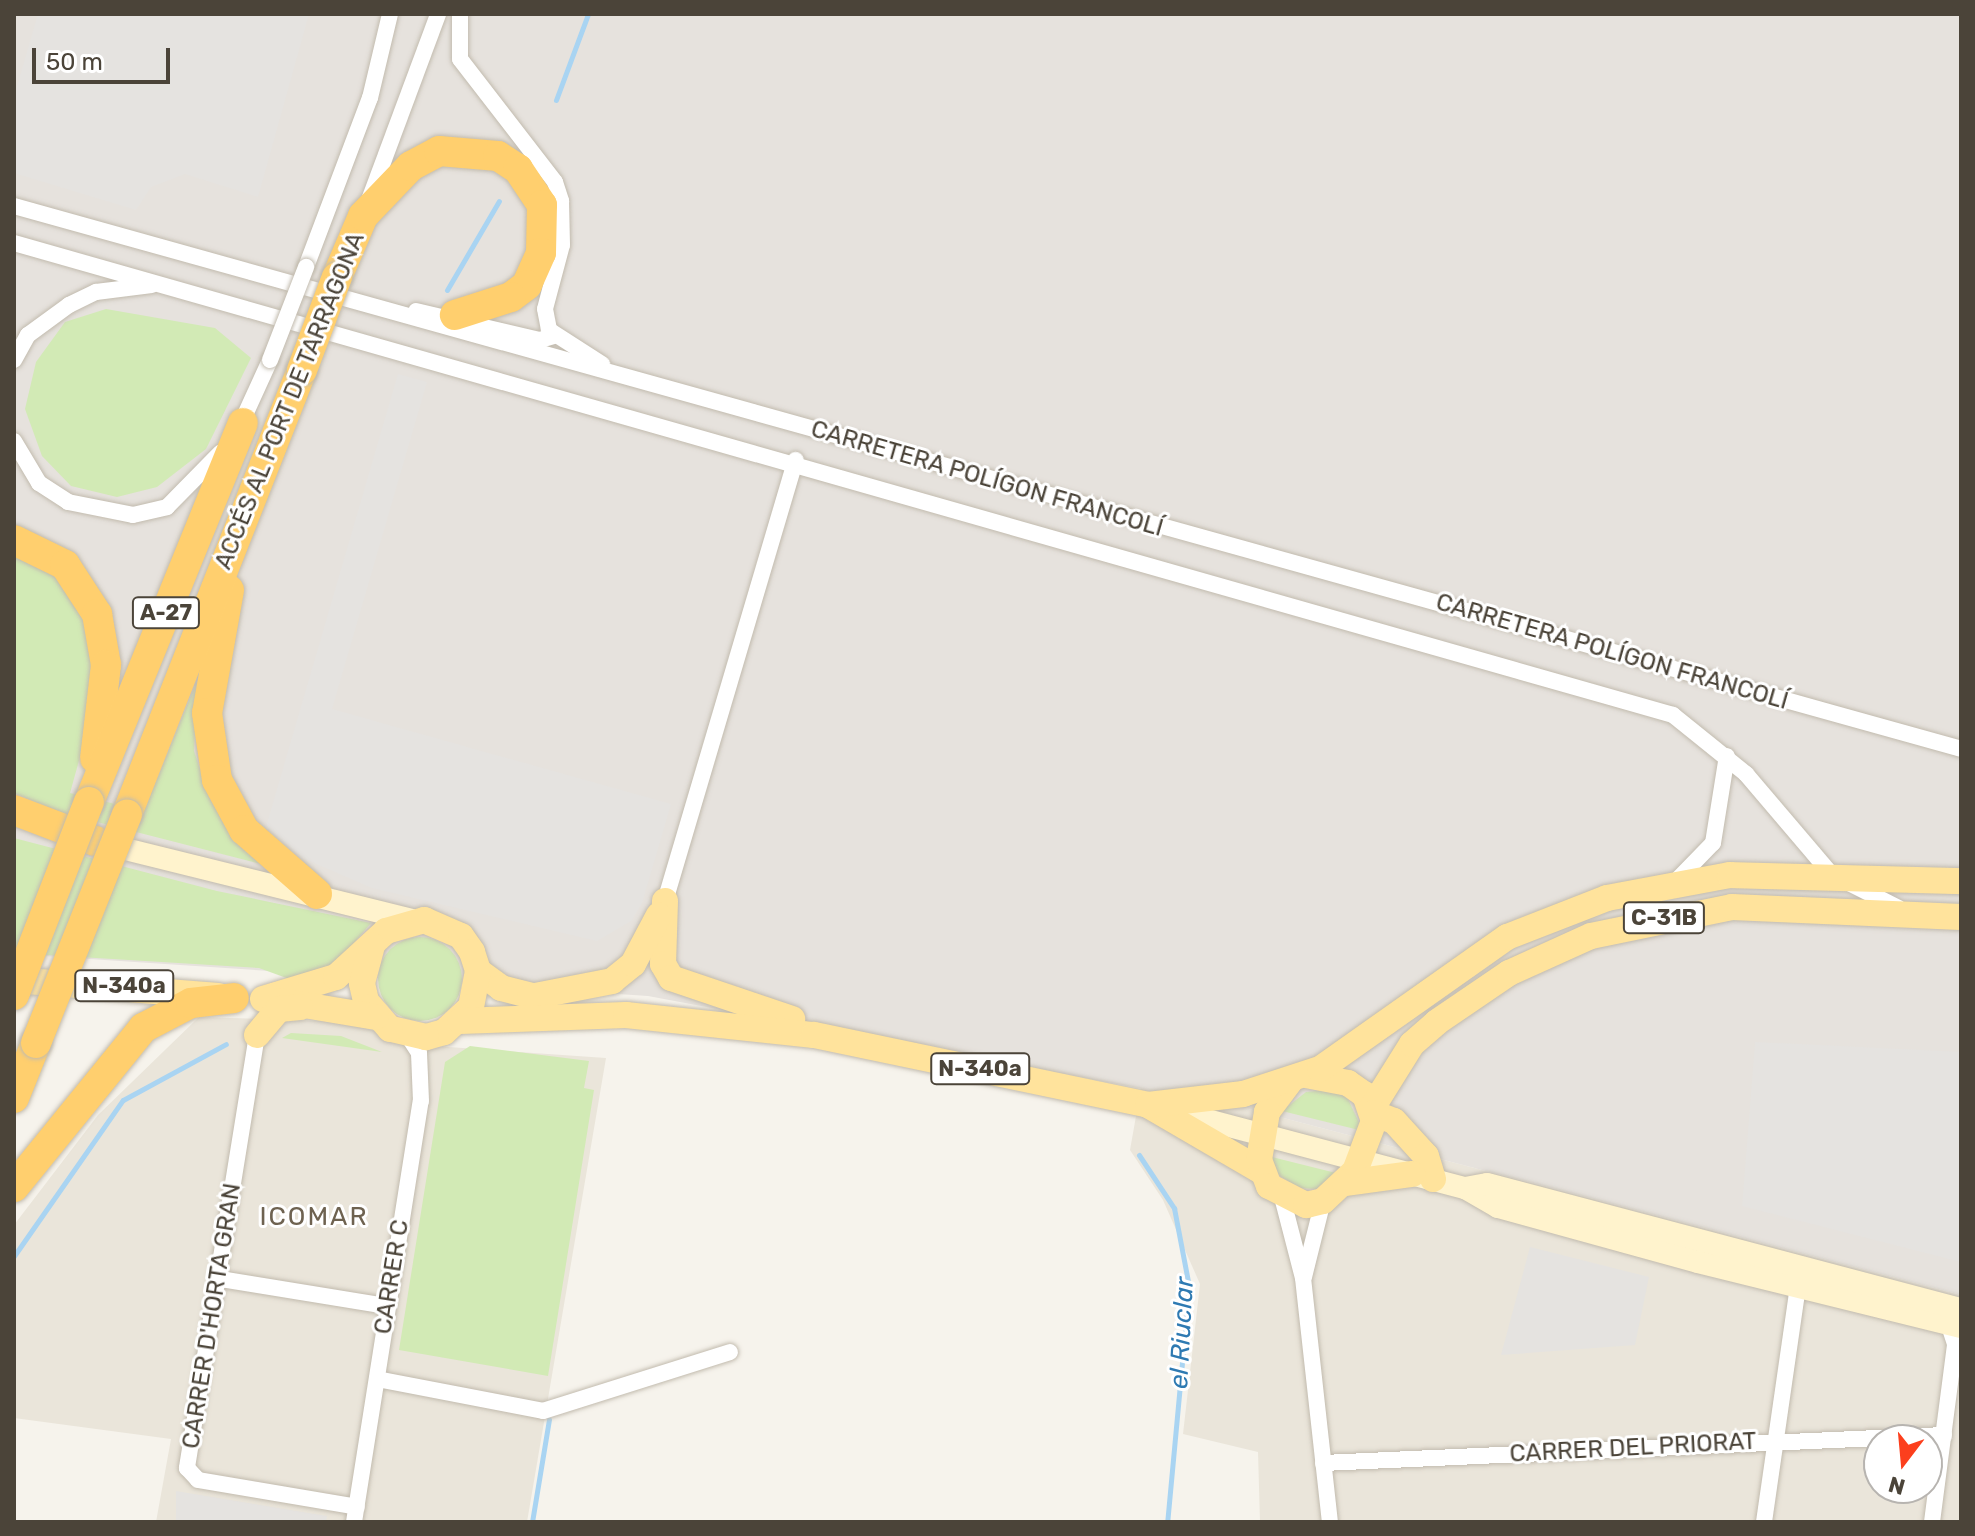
<!DOCTYPE html>
<meta charset="utf-8">
<style>
body{margin:0}
#map{position:relative;width:1975px;height:1536px;overflow:hidden;background:#f6f3ec;font-family:Rubik,sans-serif}
div>[style]{position:absolute}
.residential>*{inset:0;background:#eae5da}
.industrial>*{inset:0;background:#e6e2dd}
.green>*{inset:0;background:#d2eab5}
.round{border-radius:50%}
.parking>*{inset:0;background:#e5e3e0}
.stream>*{height:5px;margin:-2.5px;padding:0 2.5px;transform-origin:2.5px;border-radius:2.5px;background:#a9d4f2}
.roads{filter:drop-shadow(0 0 2px #c2bbae) drop-shadow(0 0 2px #c2bbae)}
.street>*{height:16px;margin:-8px;padding:0 8px;transform-origin:8px;border-radius:8px;background:#fff}
.secondary>*{height:22px;margin:-11px;padding:0 11px;transform-origin:11px;border-radius:11px;background:#fff3cd}
.primary>*{height:26px;margin:-13px;padding:0 13px;transform-origin:13px;border-radius:13px;background:#ffe39c}
.highway>*{height:30px;margin:-15px;padding:0 15px;transform-origin:15px;border-radius:15px;background:#ffcf6e}
.bridges{filter:drop-shadow(0 0 2px #c2bbae) drop-shadow(0 0 2px #c2bbae)}
.street-bridge>*{height:16px;margin:-8px;padding:0 8px;transform-origin:8px;border-radius:8px;background:#fff}
.highway-bridge>*{height:30px;margin:-15px;padding:0 15px;transform-origin:15px;border-radius:15px;background:#ffcf6e}
span{translate:-50% -50%;white-space:nowrap;text-align:center;line-height:1.15;-webkit-text-stroke:6px #fff;paint-order:stroke}
.shield-label span{padding:2px 6px;background:#fff;border:2px solid;border-radius:6px;-webkit-text-stroke-width:0}
.shield-label{font-size:22px;color:#4b4439;font-weight:700}
.street-label{font-size:24px;color:#4b4439}
.neighbourhood-label{font-size:26px;color:#6e6250;letter-spacing:2px}
.water-label{font-size:26px;color:#2e7ab2;font-style:italic}
.frame{position:absolute;inset:0;border:16px solid #4b4439;pointer-events:none}
.north{position:absolute;left:1863px;top:1424px;width:80px;height:80px;box-sizing:border-box;background:#fff;border:2px solid #b7b4b0;border-radius:50%;rotate:196deg;font-size:22px;font-weight:700;line-height:32px;text-align:center;color:#4b4439}
.north::after{content:'';display:block;margin:auto;width:28px;height:36px;background:#fc3f1d;clip-path:polygon(50% 0,100% 100%,50% 72%,0 100%)}
.scale{position:absolute;left:32px;top:48px;width:138px;height:36px;box-sizing:border-box;border:4px solid #4b4439;border-top:0;padding-left:10px;font-size:24px;line-height:28px;white-space:nowrap;color:#4b4439;-webkit-text-stroke:6px #fff;paint-order:stroke}
</style>
<div id="map">
<div class="residential">
<div style="clip-path:polygon(199px 1017px,352px 1022px,405px 1044px,606px 1058px,527px 1522px,156px 1522px,171px 1439px,14px 1418px,14px 1225px,98px 1115px)"></div>
<div style="clip-path:polygon(evenodd,1141px 1088px,1245px 1108px,1961px 1295px,1961px 1522px,1260px 1522px,1258px 1452px,1183px 1434px,1200px 1284px,1163px 1200px,1130px 1150px,1141px 1088px,1879px 1440px,1927px 1440px,1927px 1488px,1879px 1488px,1879px 1440px)"></div>
</div>
<div class="industrial">
<div style="clip-path:polygon(14px 14px,1961px 14px,1961px 1295px,1245px 1108px,648px 996px,14px 954px)"></div>
</div>
<div class="green">
<div style="clip-path:polygon(106px 309px,215px 328px,251px 358px,206px 449px,157px 487px,117px 497px,71px 486px,42px 456px,25px 409px,36px 362px,65px 322px)"></div>
<div style="clip-path:polygon(14px 555px,58px 577px,80px 606px,93px 644px,97px 696px,70px 793px,144px 811px,197px 681px,194px 751px,209px 797px,232px 837px,261px 864px,62px 813px,14px 793px)"></div>
<div style="clip-path:polygon(14px 838px,217px 891px,371px 923px,336px 964px,292px 980px,259px 968px,14px 953px)"></div>
<div class="round" style="left:378px;top:937px;width:84px;height:84px"></div>
<div style="clip-path:polygon(291px 1033px,341px 1036px,382px 1052px,282px 1038px)"></div>
<div style="clip-path:polygon(470px 1046px,589px 1061px,584px 1088px,594px 1090px,548px 1376px,399px 1350px,445px 1062px)"></div>
<div style="clip-path:polygon(1326px 1090px,1347px 1097px,1363px 1131px,1282px 1111px,1306px 1092px)"></div>
<div style="clip-path:polygon(1268px 1156px,1340px 1174px,1316px 1189px,1299px 1188px,1274px 1172px)"></div>
</div>
<div class="parking">
<div style="clip-path:polygon(38px 14px,309px 14px,258px 197px,185px 174px,151px 187px,136px 210px,14px 173px,14px 97px)"></div>
<div style="clip-path:polygon(398px 374px,427px 382px,332px 709px,671px 804px,642px 903px,631px 921px,597px 941px,372px 888px,303px 858px,266px 827px)"></div>
<div style="clip-path:polygon(1755px 1042px,1961px 1052px,1961px 1262px,1742px 1206px)"></div>
<div style="clip-path:polygon(1530px 1247px,1649px 1277px,1635px 1345px,1501px 1355px)"></div>
<div style="clip-path:polygon(176px 1491px,327px 1516px,326px 1522px,176px 1522px)"></div>
</div>
<div class="stream">
<div style="left:556px;top:100px;width:92px;rotate:-69.6deg"></div>
<div style="left:447px;top:290px;width:103px;rotate:-59.7deg"></div>
<div style="left:1139px;top:1155px;width:64px;rotate:56.6deg"></div>
<div style="left:1174px;top:1208px;width:80px;rotate:79.2deg"></div>
<div style="left:1189px;top:1287px;width:236px;rotate:95.3deg"></div>
<div style="left:14px;top:1256px;width:190px;rotate:-55.1deg"></div>
<div style="left:123px;top:1100px;width:117px;rotate:-28.5deg"></div>
<div style="left:532px;top:1522px;width:104px;rotate:-80.6deg"></div>
</div>
<div class="roads">
<div class="street">
<div style="left:460px;top:14px;width:45px;rotate:90deg"></div>
<div style="left:460px;top:59px;width:155px;rotate:52.3deg"></div>
<div style="left:555px;top:182px;width:20px;rotate:72deg"></div>
<div style="left:561px;top:201px;width:44px;rotate:88.7deg"></div>
<div style="left:562px;top:245px;width:66px;rotate:104.9deg"></div>
<div style="left:545px;top:309px;width:21px;rotate:79deg"></div>
<div style="left:549px;top:330px;width:63px;rotate:32.7deg"></div>
<div style="left:369px;top:200px;width:198px;rotate:-69.6deg"></div>
<div style="left:14px;top:206px;width:2021px;rotate:15.58deg"></div>
<div style="left:14px;top:243px;width:1725px;rotate:15.88deg"></div>
<div style="left:1673px;top:715px;width:94px;rotate:38.9deg"></div>
<div style="left:1746px;top:774px;width:131px;rotate:49.6deg"></div>
<div style="left:1831px;top:874px;width:76px;rotate:26.6deg"></div>
<div style="left:306px;top:267px;width:181px;rotate:-69.3deg"></div>
<div style="left:370px;top:98px;width:86px;rotate:-76.6deg"></div>
<div style="left:416px;top:311px;width:127px;rotate:13.2deg"></div>
<div style="left:540px;top:340px;width:15px;rotate:-16deg"></div>
<div style="left:14px;top:360px;width:29px;rotate:-61deg"></div>
<div style="left:28px;top:335px;width:51px;rotate:-36.2deg"></div>
<div style="left:69px;top:305px;width:30px;rotate:-26deg"></div>
<div style="left:96px;top:292px;width:56px;rotate:-7.1deg"></div>
<div style="left:239px;top:428px;width:75px;rotate:-65.5deg"></div>
<div style="left:14px;top:441px;width:49px;rotate:59.2deg"></div>
<div style="left:39px;top:483px;width:35px;rotate:33deg"></div>
<div style="left:68px;top:502px;width:66px;rotate:11.3deg"></div>
<div style="left:133px;top:515px;width:35px;rotate:-13deg"></div>
<div style="left:167px;top:507px;width:76px;rotate:-45.5deg"></div>
<div style="left:1676px;top:881px;width:53px;rotate:-45.8deg"></div>
<div style="left:1713px;top:843px;width:88px;rotate:-80.9deg"></div>
<div style="left:665px;top:901px;width:460px;rotate:-73.5deg"></div>
<div style="left:257px;top:1035px;width:439px;rotate:99.2deg"></div>
<div style="left:187px;top:1468px;width:16px;rotate:47deg"></div>
<div style="left:198px;top:1480px;width:161px;rotate:9.6deg"></div>
<div style="left:1282px;top:1197px;width:84px;rotate:75.5deg"></div>
<div style="left:1303px;top:1278px;width:245px;rotate:83.7deg"></div>
<div style="left:1304px;top:1277px;width:78px;rotate:-76deg"></div>
<div style="left:220px;top:1279px;width:169px;rotate:9.2deg"></div>
<div style="left:377px;top:1379px;width:169px;rotate:10.9deg"></div>
<div style="left:543px;top:1411px;width:196px;rotate:-17.5deg"></div>
<div style="left:1323px;top:1463px;width:622px;rotate:-2.58deg"></div>
<div style="left:354px;top:1522px;width:426px;rotate:-81deg"></div>
<div style="left:421px;top:1101px;width:48px;rotate:-92.4deg"></div>
<div style="left:419px;top:1053px;width:20px;rotate:-123deg"></div>
<div style="left:1764px;top:1522px;width:238px;rotate:-81.8deg"></div>
<div style="left:1932px;top:1522px;width:179px;rotate:-82.6deg"></div>
<div style="left:1955px;top:1344px;width:26px;rotate:-108deg"></div>
</div>
<div class="secondary">
<div style="left:101px;top:843px;width:325px;rotate:13.9deg"></div>
<div style="left:1165px;top:1109px;width:310px;rotate:14.8deg"></div>
<div style="left:1465px;top:1188px;width:38px;rotate:30deg"></div>
<div style="left:1498px;top:1207px;width:207px;rotate:15.4deg"></div>
<div style="left:1698px;top:1262px;width:271px;rotate:13.9deg"></div>
<div style="left:1465px;top:1188px;width:22px;rotate:-10deg"></div>
<div style="left:1487px;top:1184px;width:490px;rotate:14.8deg"></div>
</div>
<div class="primary">
<div style="left:665px;top:901px;width:63px;rotate:91.8deg"></div>
<div style="left:663px;top:964px;width:16px;rotate:60deg"></div>
<div style="left:671px;top:978px;width:128px;rotate:18.7deg"></div>
<div style="left:478px;top:971px;width:29px;rotate:36deg"></div>
<div style="left:501px;top:988px;width:44px;rotate:14.3deg"></div>
<div style="left:14px;top:980px;width:205px;rotate:4.5deg"></div>
<div style="left:530px;top:997px;width:84px;rotate:-11deg"></div>
<div style="left:612px;top:981px;width:27px;rotate:-39deg"></div>
<div style="left:633px;top:964px;width:55px;rotate:-62deg"></div>
<div style="left:263px;top:999px;width:76px;rotate:-16.8deg"></div>
<div style="left:336px;top:977px;width:68px;rotate:-42.6deg"></div>
<div style="left:386px;top:931px;width:40px;rotate:-16deg"></div>
<div style="left:424px;top:920px;width:40px;rotate:23.4deg"></div>
<div style="left:461px;top:936px;width:19px;rotate:55deg"></div>
<div style="left:472px;top:952px;width:20px;rotate:72deg"></div>
<div style="left:478px;top:971px;width:37px;rotate:101deg"></div>
<div style="left:471px;top:1007px;width:37px;rotate:137deg"></div>
<div style="left:444px;top:1032px;width:19px;rotate:164deg"></div>
<div style="left:426px;top:1037px;width:37px;rotate:-167deg"></div>
<div style="left:390px;top:1029px;width:37px;rotate:-131deg"></div>
<div style="left:366px;top:1001px;width:18px;rotate:-103deg"></div>
<div style="left:362px;top:983px;width:39px;rotate:-75deg"></div>
<div style="left:280px;top:1001px;width:97px;rotate:9.5deg"></div>
<div style="left:460px;top:1021px;width:166px;rotate:-2.1deg"></div>
<div style="left:626px;top:1015px;width:189px;rotate:6.1deg"></div>
<div style="left:814px;top:1035px;width:341px;rotate:11.8deg"></div>
<div style="left:1148px;top:1105px;width:133px;rotate:30.2deg"></div>
<div style="left:257px;top:1035px;width:34px;rotate:-50deg"></div>
<div style="left:279px;top:1009px;width:21px;rotate:-5deg"></div>
<div style="left:1291px;top:1080px;width:40px;rotate:127deg"></div>
<div style="left:1267px;top:1112px;width:49px;rotate:99.5deg"></div>
<div style="left:1259px;top:1160px;width:28px;rotate:69deg"></div>
<div style="left:1269px;top:1186px;width:42px;rotate:27.2deg"></div>
<div style="left:1306px;top:1205px;width:17px;rotate:-13deg"></div>
<div style="left:1323px;top:1201px;width:44px;rotate:-43.2deg"></div>
<div style="left:1355px;top:1171px;width:53px;rotate:-69.2deg"></div>
<div style="left:1374px;top:1121px;width:28px;rotate:-109deg"></div>
<div style="left:1365px;top:1095px;width:21px;rotate:-145deg"></div>
<div style="left:1348px;top:1083px;width:43px;rotate:-169.2deg"></div>
<div style="left:1148px;top:1105px;width:96px;rotate:-6.6deg"></div>
<div style="left:1243px;top:1094px;width:81px;rotate:-18deg"></div>
<div style="left:1320px;top:1069px;width:229px;rotate:-35.2deg"></div>
<div style="left:1507px;top:937px;width:107px;rotate:-21.3deg"></div>
<div style="left:1607px;top:898px;width:125px;rotate:-10.6deg"></div>
<div style="left:1730px;top:875px;width:231px;rotate:1.5deg"></div>
<div style="left:1372px;top:1108px;width:75px;rotate:-58deg"></div>
<div style="left:1412px;top:1044px;width:33px;rotate:-41deg"></div>
<div style="left:1437px;top:1022px;width:87px;rotate:-34.2deg"></div>
<div style="left:1509px;top:973px;width:90px;rotate:-24.3deg"></div>
<div style="left:1591px;top:936px;width:144px;rotate:-11.6deg"></div>
<div style="left:1732px;top:907px;width:229px;rotate:2.5deg"></div>
<div style="left:1373px;top:1113px;width:22px;rotate:21deg"></div>
<div style="left:1394px;top:1121px;width:47px;rotate:47.6deg"></div>
<div style="left:1426px;top:1156px;width:24px;rotate:73deg"></div>
<div style="left:1345px;top:1183px;width:68px;rotate:-7.7deg"></div>
</div>
<div class="highway">
<div style="left:337px;top:277px;width:66px;rotate:-66.9deg"></div>
<div style="left:363px;top:216px;width:69px;rotate:-46.2deg"></div>
<div style="left:411px;top:166px;width:32px;rotate:-28deg"></div>
<div style="left:439px;top:151px;width:59px;rotate:4.8deg"></div>
<div style="left:498px;top:156px;width:24px;rotate:33deg"></div>
<div style="left:518px;top:169px;width:43px;rotate:56.3deg"></div>
<div style="left:542px;top:205px;width:48px;rotate:91.2deg"></div>
<div style="left:541px;top:253px;width:35px;rotate:114deg"></div>
<div style="left:527px;top:285px;width:20px;rotate:143deg"></div>
<div style="left:511px;top:297px;width:59px;rotate:162.2deg"></div>
<div style="left:14px;top:540px;width:57px;rotate:26.1deg"></div>
<div style="left:65px;top:565px;width:59px;rotate:56.9deg"></div>
<div style="left:97px;top:614px;width:52px;rotate:80deg"></div>
<div style="left:106px;top:665px;width:94px;rotate:96.7deg"></div>
<div style="left:229px;top:590px;width:125px;rotate:100.1deg"></div>
<div style="left:207px;top:713px;width:68px;rotate:81.5deg"></div>
<div style="left:217px;top:780px;width:57px;rotate:61.6deg"></div>
<div style="left:244px;top:830px;width:97px;rotate:41.2deg"></div>
<div style="left:89px;top:802px;width:409px;rotate:-67.9deg"></div>
<div style="left:14px;top:810px;width:87px;rotate:20.9deg"></div>
<div style="left:127px;top:814px;width:477px;rotate:-68.5deg"></div>
<div style="left:14px;top:1098px;width:59px;rotate:-68.2deg"></div>
<div style="left:14px;top:1187px;width:205px;rotate:-50.9deg"></div>
<div style="left:143px;top:1028px;width:54px;rotate:-27.5deg"></div>
<div style="left:191px;top:1003px;width:43px;rotate:-6.6deg"></div>
</div>
</div>
<div class="bridges">
<div class="street-bridge">
<div style="left:270px;top:360px;width:100px;rotate:-68.8deg"></div>
</div>
<div class="highway-bridge">
<div style="left:302px;top:370px;width:99px;rotate:-69.4deg"></div>
<div style="left:14px;top:995px;width:207px;rotate:-68.8deg"></div>
<div style="left:36px;top:1043px;width:246px;rotate:-68.3deg"></div>
</div>
</div>
<div class="shield-label">
<span style="left:166px;top:613px">A-27</span>
<span style="left:1664px;top:918px">C-31B</span>
<span style="left:124px;top:986px">N-340a</span>
<span style="left:980px;top:1069px">N-340a</span>
</div>
<div class="street-label">
<span style="left:290px;top:401px;rotate:-68deg">ACCÉS AL PORT DE TARRAGONA</span>
<span style="left:987px;top:479px;rotate:16deg">CARRETERA POLÍGON FRANCOLÍ</span>
<span style="left:1612px;top:652px;rotate:16deg">CARRETERA POLÍGON FRANCOLÍ</span>
<span style="left:392px;top:1277px;rotate:-81deg">CARRER C</span>
<span style="left:212px;top:1316px;rotate:-81deg">CARRER D'HORTA GRAN</span>
<span style="left:1633px;top:1448px;rotate:-3deg">CARRER DEL PRIORAT</span>
</div>
<div class="neighbourhood-label">
<span style="left:314px;top:1217px">ICOMAR</span>
</div>
<div class="water-label">
<span style="left:1182px;top:1333px;rotate:-87deg">el Riuclar</span>
</div>
<div class="frame"></div>
<div class="north">N</div>
<div class="scale">50 m</div>
</div>
